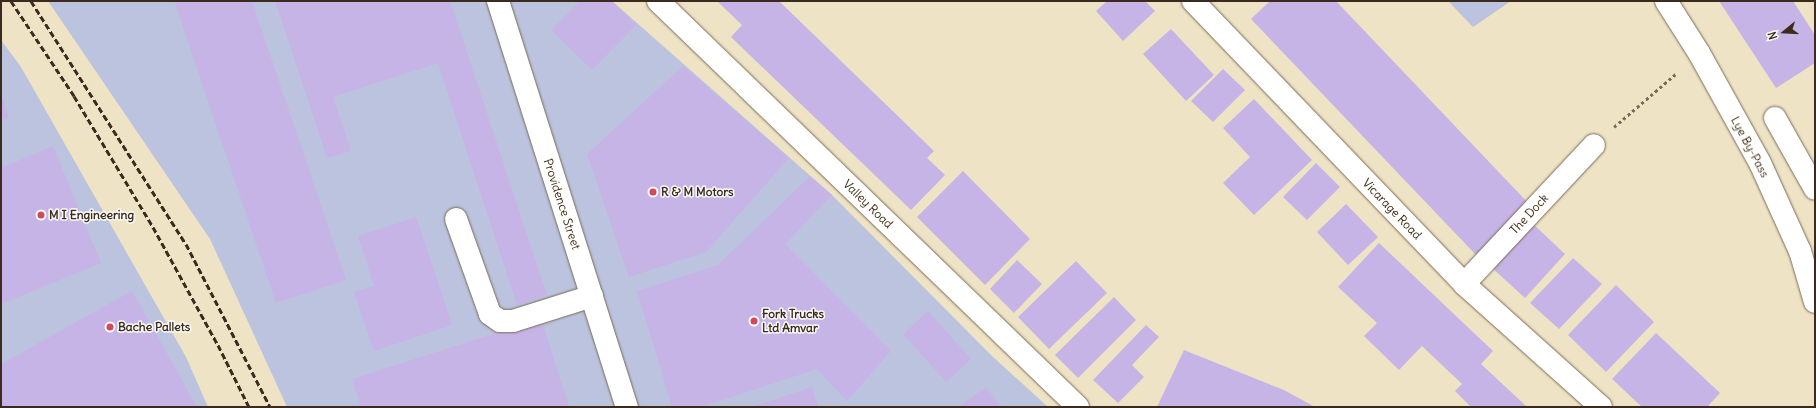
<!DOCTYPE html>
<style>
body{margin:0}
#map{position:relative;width:1816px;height:408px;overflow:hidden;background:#eee3c5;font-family:Delius,sans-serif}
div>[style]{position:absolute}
.industrial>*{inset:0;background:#bbc3de}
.building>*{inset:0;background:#c6b4e7}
.path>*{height:2.5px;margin-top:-1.25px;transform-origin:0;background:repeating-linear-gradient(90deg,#7a6b58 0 3px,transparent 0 6px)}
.roads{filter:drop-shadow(0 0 1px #7a6b58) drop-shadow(0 0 1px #7a6b58)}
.minor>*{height:22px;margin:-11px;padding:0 11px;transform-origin:11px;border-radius:11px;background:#fff}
.highway>*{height:22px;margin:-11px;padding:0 11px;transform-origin:11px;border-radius:11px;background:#fff}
.rail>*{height:3px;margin-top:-1.5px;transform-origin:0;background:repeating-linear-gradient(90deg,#3b2a1e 0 6px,transparent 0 9px)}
.dots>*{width:11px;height:11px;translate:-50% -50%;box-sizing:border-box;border:2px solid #fdfcf7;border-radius:50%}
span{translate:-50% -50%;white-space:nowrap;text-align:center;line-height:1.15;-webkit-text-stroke:3px #fdfcf7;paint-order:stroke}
.street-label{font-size:12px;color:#3b2a1e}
.poi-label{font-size:12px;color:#3b2a1e;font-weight:700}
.left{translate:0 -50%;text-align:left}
.frame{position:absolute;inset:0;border:2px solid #3b2a1e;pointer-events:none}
.north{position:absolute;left:1764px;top:12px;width:40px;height:40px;-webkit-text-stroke:3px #fdfcf7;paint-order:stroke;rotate:252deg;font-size:11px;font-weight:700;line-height:16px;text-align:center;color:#3b2a1e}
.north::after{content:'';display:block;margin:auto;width:14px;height:18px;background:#3b2a1e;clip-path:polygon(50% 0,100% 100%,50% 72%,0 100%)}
</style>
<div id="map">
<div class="industrial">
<div style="clip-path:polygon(48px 1px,612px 1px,832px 195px,992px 356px,1048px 407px,287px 407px,210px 239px)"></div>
<div style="clip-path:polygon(1448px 1px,1511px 1px,1473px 27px)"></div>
<div style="clip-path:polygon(1px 40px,21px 67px,186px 357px,208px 407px,1px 407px)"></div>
</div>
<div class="building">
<div style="clip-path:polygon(180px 1px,252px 1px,346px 280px,276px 303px,175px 3px)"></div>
<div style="clip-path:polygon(275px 1px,450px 1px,547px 295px,517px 305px,438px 63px,333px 97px,351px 151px,327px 158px)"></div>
<div style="clip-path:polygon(580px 1px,612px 1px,636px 25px,592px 70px,551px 30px)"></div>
<div style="clip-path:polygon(717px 1px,779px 1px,934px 151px,927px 158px,945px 175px,911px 210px,731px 37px,742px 25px)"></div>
<div style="clip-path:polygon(1107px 1px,1145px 1px,1155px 11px,1123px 41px,1096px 11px)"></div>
<div style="clip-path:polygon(1270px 1px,1336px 1px,1530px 205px,1477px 256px,1251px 19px)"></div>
<div style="clip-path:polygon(1719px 1px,1793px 1px,1815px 35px,1815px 63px,1776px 88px)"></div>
<div style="clip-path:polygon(1171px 29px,1214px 75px,1186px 101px,1143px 54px)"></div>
<div style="clip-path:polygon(683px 66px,789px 158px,706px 252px,629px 277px,587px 154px)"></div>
<div style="clip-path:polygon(1223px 69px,1245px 90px,1213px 122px,1191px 101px)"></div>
<div style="clip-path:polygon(1px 95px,9px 118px,1px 120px)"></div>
<div style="clip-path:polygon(1254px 99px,1312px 160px,1254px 215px,1223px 183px,1250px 157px,1223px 128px)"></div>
<div style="clip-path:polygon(53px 146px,101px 263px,1px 304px,1px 168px)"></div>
<div style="clip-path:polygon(1316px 163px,1340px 187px,1307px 220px,1283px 197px)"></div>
<div style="clip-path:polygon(963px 171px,1030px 239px,985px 285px,917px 217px)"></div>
<div style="clip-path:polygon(810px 176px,832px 195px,785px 244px,891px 351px,847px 401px,817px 369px,701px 407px,672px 407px,637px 291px,718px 265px)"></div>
<div style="clip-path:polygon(1346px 204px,1378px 237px,1348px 265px,1317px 232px)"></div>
<div style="clip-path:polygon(416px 217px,452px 325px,374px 351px,354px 292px,374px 286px,358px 236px)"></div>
<div style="clip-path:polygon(1531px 222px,1565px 254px,1525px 298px,1490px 266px)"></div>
<div style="clip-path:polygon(1379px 243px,1493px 351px,1481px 364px,1527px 407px,1471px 407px,1455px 391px,1462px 384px,1422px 346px,1399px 370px,1364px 336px,1377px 323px,1338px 287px)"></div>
<div style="clip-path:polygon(1573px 258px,1602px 284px,1559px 329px,1530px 303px)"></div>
<div style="clip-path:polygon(1017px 260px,1042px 284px,1014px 313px,990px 289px)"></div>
<div style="clip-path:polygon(1076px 261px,1107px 293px,1049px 349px,1018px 317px)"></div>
<div style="clip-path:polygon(1616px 285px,1654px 322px,1606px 372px,1568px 335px)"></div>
<div style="clip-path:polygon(132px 291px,197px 407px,1px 407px,1px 364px)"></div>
<div style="clip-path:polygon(1114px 297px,1136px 320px,1078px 378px,1055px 355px)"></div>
<div style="clip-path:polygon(928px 311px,971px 359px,946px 382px,903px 334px)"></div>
<div style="clip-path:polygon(541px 319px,569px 407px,361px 407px,352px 379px)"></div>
<div style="clip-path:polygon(1146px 325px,1159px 337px,1132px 365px,1144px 377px,1118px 403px,1093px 380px)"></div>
<div style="clip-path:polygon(1656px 333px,1720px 393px,1707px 407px,1642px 407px,1612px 379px)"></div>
<div style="clip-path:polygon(1184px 350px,1284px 390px,1315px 407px,1157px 407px)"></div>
<div style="clip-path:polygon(812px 387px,818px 407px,752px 407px)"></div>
<div style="clip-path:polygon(986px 387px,1001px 407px,959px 407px)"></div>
</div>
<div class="path">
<div style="left:1614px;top:127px;width:84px;rotate:-40.7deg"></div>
</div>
<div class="roads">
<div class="minor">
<div style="left:498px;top:1px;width:426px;rotate:72.4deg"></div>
<div style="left:658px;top:1px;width:584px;rotate:44.03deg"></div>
<div style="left:1193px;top:1px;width:392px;rotate:46.2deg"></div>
<div style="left:1464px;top:284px;width:184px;rotate:41.9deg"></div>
<div style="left:1775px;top:118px;width:81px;rotate:60.6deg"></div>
<div style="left:456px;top:219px;width:101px;rotate:70.3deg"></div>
<div style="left:490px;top:314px;width:12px;rotate:35deg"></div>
<div style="left:500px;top:321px;width:13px"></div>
<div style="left:513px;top:321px;width:83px;rotate:-17.6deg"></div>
<div style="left:1464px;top:284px;width:190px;rotate:-46.9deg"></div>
</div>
<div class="highway">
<div style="left:1666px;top:1px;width:62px;rotate:57.6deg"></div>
<div style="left:1699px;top:53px;width:126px;rotate:61deg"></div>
<div style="left:1760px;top:163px;width:97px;rotate:65.6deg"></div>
<div style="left:1800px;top:251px;width:53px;rotate:73.6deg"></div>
</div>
</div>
<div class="rail">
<div style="left:11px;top:1px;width:114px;rotate:56.4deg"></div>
<div style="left:74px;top:96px;width:153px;rotate:58.9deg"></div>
<div style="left:153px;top:227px;width:135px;rotate:61.2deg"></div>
<div style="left:218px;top:345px;width:69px;rotate:63.4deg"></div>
<div style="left:31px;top:1px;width:288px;rotate:57.5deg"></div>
<div style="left:186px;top:244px;width:183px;rotate:62.7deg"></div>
</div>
<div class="dots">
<div style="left:653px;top:192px;background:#d1495b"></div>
<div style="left:41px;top:215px;background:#d1495b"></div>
<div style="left:754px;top:321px;background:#d1495b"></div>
<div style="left:110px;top:327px;background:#d1495b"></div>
</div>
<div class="street-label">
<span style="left:1750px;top:147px;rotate:62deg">Lye By-Pass</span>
<span style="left:562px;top:204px;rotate:72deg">Providence Street</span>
<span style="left:868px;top:204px;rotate:44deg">Valley Road</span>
<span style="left:1392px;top:209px;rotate:46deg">Vicarage Road</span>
<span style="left:1529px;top:214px;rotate:-47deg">The Dock</span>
</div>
<div class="poi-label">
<span class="left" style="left:661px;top:192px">R &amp; M Motors</span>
<span class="left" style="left:49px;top:215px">M I Engineering</span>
<span class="left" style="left:762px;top:321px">Fork Trucks<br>Ltd Amvar</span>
<span class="left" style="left:118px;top:327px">Bache Pallets</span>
</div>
<div class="frame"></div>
<div class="north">N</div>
</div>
